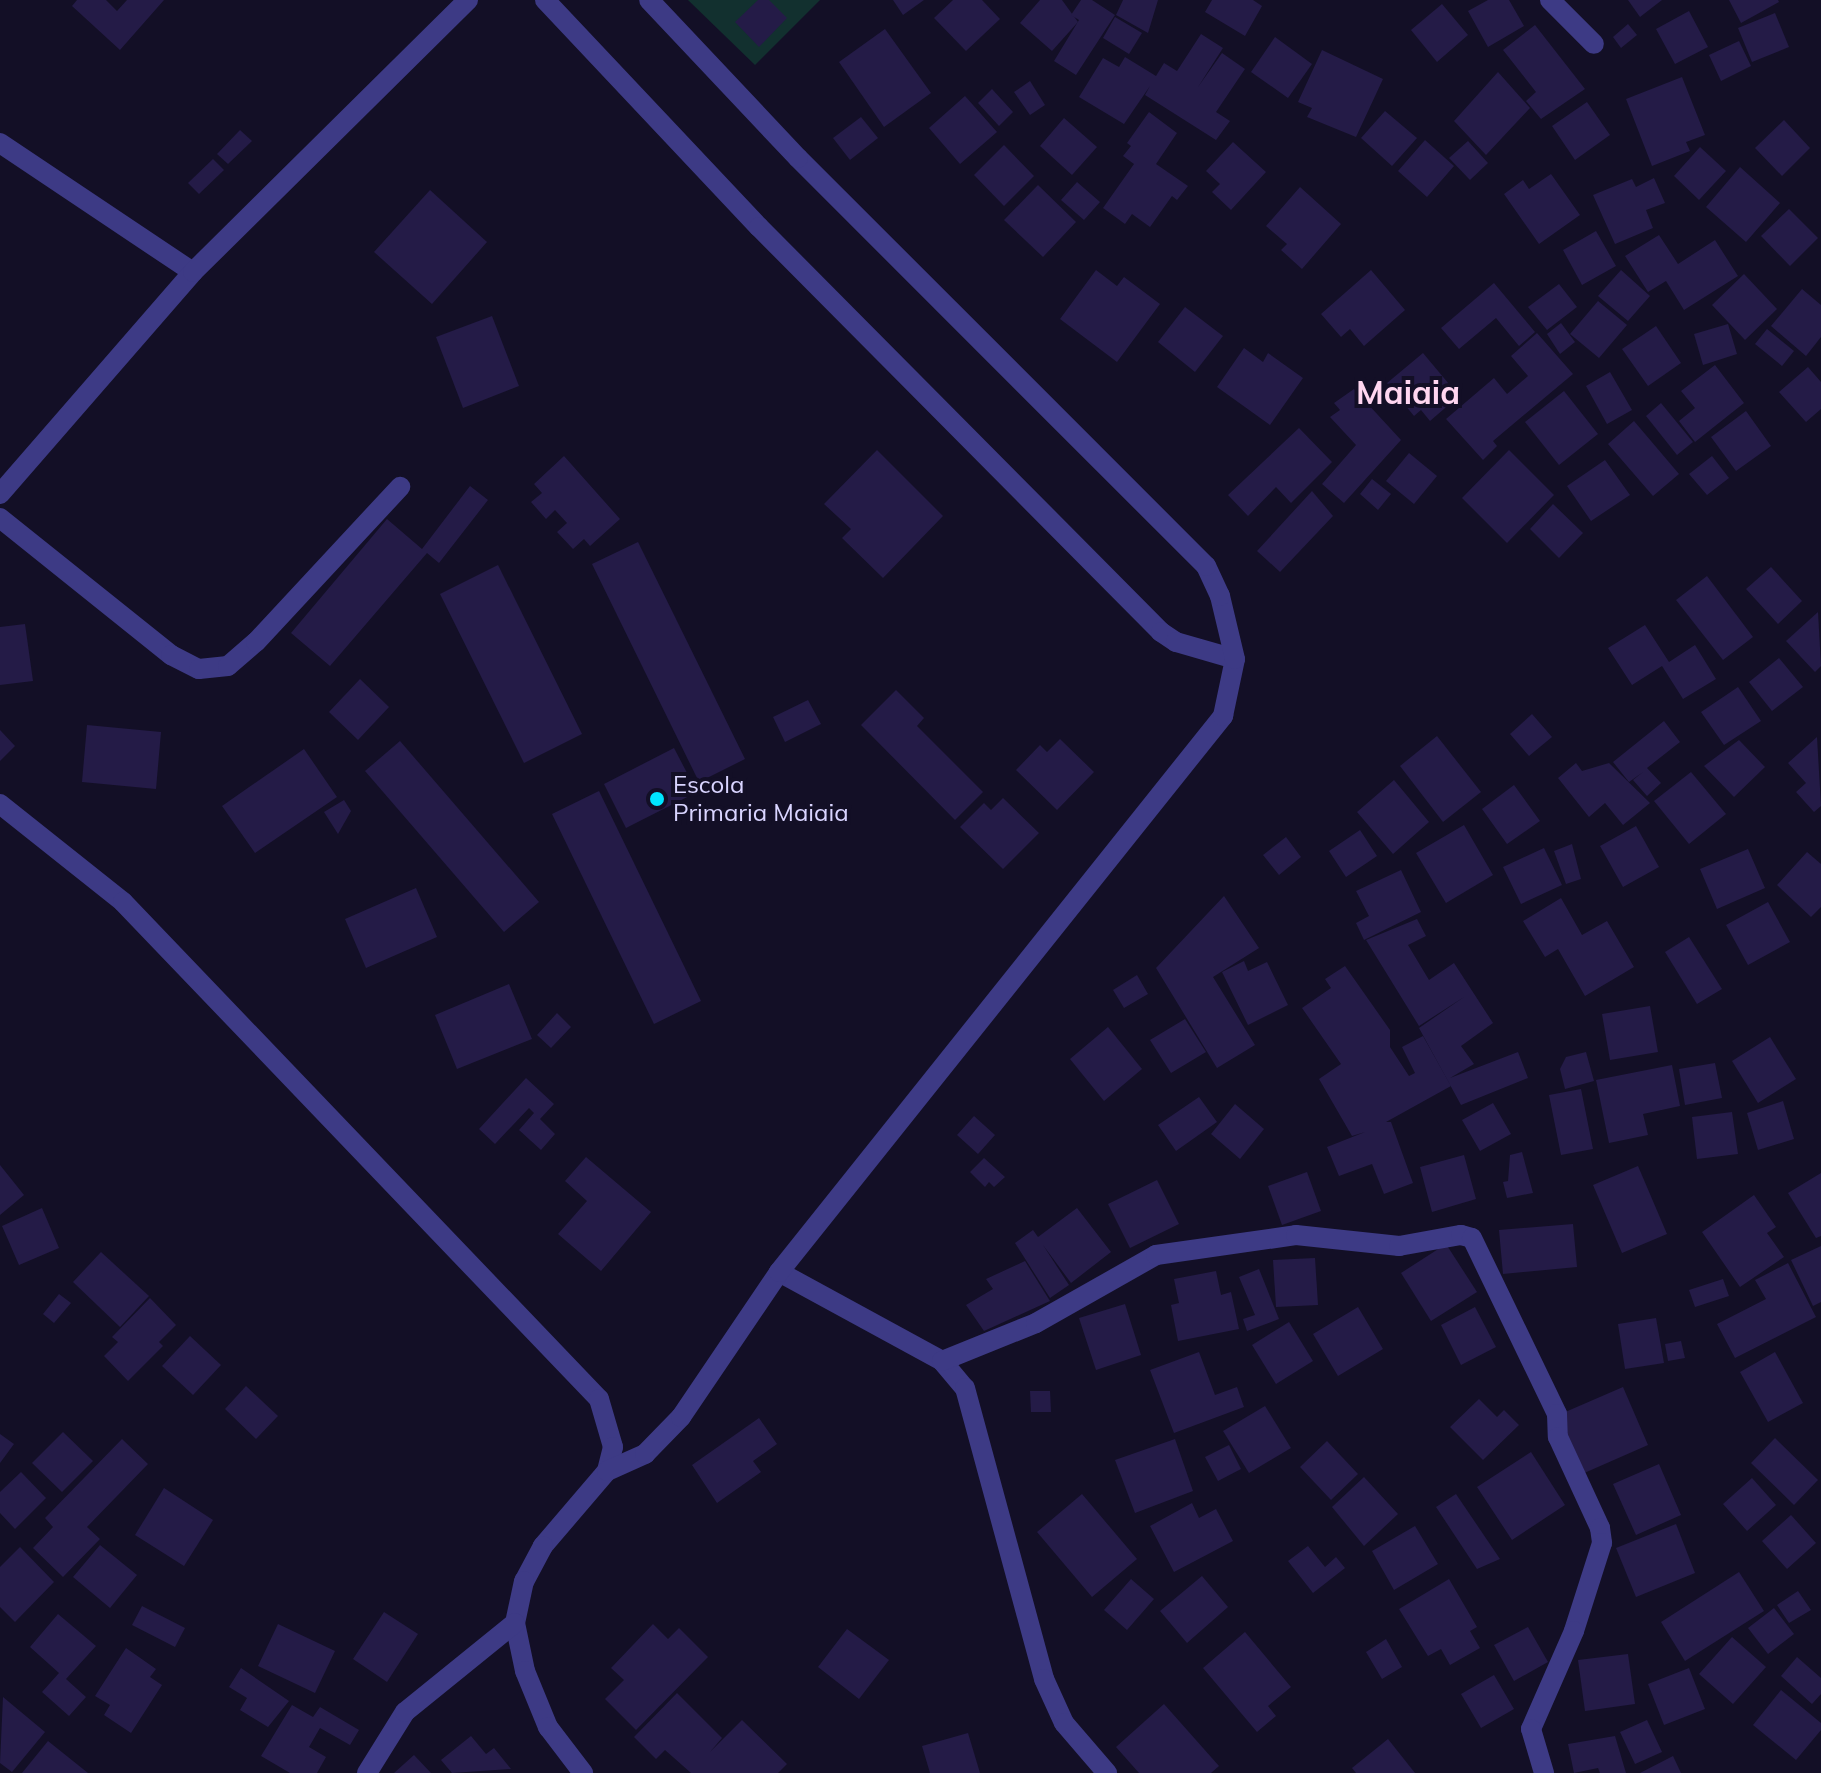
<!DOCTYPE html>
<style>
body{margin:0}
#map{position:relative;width:1821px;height:1773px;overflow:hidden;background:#130f26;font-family:Mulish,sans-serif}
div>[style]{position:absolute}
.green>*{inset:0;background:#12302f}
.building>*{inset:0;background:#241b47}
.minor>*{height:20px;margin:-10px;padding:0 10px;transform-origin:10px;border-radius:10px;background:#3d3a85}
.dots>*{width:22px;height:22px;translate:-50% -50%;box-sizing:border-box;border:4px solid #130f26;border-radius:50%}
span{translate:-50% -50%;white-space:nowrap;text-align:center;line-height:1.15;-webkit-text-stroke:8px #130f26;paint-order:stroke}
.poi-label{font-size:24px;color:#d9d4ff}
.left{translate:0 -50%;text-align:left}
.district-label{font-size:32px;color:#ffd6f0;font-weight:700}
</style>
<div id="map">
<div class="green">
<div style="clip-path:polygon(688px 0,820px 0,755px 65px)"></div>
</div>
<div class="building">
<div style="clip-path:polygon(77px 0,106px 0,117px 11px,127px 0,164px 0,120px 50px,72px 6px)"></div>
<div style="clip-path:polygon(758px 0,769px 0,787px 18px,759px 47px,735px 22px)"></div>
<div style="clip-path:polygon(893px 0,924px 0,903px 15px)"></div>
<div style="clip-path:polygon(953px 0,982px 0,1000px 19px,966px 51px,934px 18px)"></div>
<div style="clip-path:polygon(1040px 0,1062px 0,1078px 22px,1052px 51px,1020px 23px)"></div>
<div style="clip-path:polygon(1081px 0,1092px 0,1115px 15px,1076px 75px,1054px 61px,1079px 20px,1071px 15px)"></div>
<div style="clip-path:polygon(1123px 0,1158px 0,1148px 33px,1116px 15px)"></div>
<div style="clip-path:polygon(1212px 0,1253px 0,1262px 6px,1245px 36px,1205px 12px)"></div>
<div style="clip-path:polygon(1488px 0,1509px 0,1524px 26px,1488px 47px,1468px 11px)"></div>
<div style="clip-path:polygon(1628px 0,1662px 0,1640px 17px)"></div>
<div style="clip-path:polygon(1729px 0,1778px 0,1779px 2px,1741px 23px)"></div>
<div style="clip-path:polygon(1442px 4px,1468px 35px,1437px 62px,1411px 30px)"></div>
<div style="clip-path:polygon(1689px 11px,1708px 47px,1675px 64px,1656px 29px)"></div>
<div style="clip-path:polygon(1775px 13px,1789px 47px,1752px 62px,1738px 28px)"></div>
<div style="clip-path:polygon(1115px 17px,1142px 33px,1129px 54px,1103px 38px)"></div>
<div style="clip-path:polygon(1628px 24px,1637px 35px,1621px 48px,1613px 37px)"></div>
<div style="clip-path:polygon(1535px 25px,1585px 89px,1541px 119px,1526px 101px,1536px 92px,1503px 50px)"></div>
<div style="clip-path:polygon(885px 29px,931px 93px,884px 127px,839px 62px)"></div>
<div style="clip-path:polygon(1201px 34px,1223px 48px,1198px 87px,1222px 53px,1245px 69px,1216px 112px,1230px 121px,1216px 140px,1145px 95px,1150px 86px,1124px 124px,1079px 97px,1103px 58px,1119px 67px,1125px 57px,1156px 76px,1164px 63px,1177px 71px)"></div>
<div style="clip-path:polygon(1275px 37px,1312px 64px,1288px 98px,1251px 72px)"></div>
<div style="clip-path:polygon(1739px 41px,1751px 66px,1721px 81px,1709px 55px)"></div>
<div style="clip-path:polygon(1322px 50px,1383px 79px,1356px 137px,1307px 117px,1312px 108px,1298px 102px)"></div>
<div style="clip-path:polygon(1498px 72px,1530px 108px,1486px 155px,1454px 121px)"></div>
<div style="clip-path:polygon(1682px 77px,1705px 135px,1686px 142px,1690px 151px,1652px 166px,1626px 99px)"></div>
<div style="clip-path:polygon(1030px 81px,1045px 105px,1030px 115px,1014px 92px)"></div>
<div style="clip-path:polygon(992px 89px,1013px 112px,999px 126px,978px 103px)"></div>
<div style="clip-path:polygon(965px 96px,997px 132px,960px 164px,929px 128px)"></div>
<div style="clip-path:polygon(1587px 102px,1610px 135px,1575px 160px,1552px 126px)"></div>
<div style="clip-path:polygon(1385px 111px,1417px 138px,1392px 166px,1361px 138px)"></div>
<div style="clip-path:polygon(1149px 112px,1177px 133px,1156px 164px,1188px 186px,1177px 200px,1172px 196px,1150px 227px,1132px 214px,1125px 224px,1103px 208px,1134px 164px,1123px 156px,1131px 146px,1127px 143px)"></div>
<div style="clip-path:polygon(861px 117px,878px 138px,850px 160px,833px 138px)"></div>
<div style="clip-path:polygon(1064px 118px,1097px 147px,1072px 175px,1040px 146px)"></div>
<div style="clip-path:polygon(1784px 120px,1810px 148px,1782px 176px,1755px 148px)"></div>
<div style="clip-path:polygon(240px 130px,252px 141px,228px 164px,217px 154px)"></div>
<div style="clip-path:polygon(1425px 140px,1454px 166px,1427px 197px,1398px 171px)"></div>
<div style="clip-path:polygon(1468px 141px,1488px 163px,1470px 180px,1449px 158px)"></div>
<div style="clip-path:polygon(1233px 142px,1266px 172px,1231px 210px,1212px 192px,1220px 184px,1206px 171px)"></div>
<div style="clip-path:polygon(1004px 145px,1034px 176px,1004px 206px,974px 175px)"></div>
<div style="clip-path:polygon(1700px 147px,1726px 171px,1699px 200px,1674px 176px)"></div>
<div style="clip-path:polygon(213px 159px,224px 170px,199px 194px,188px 183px)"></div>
<div style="clip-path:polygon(1740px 167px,1780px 203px,1746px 242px,1706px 207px)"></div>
<div style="clip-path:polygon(1551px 174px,1580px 215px,1539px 244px,1504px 194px,1523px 180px,1529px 189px)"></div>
<div style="clip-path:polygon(1654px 178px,1665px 203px,1646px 210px,1653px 228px,1615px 244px,1593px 195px,1632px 179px,1636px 187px)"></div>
<div style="clip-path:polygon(1077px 182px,1100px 202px,1084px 220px,1061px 200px)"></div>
<div style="clip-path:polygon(1038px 185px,1076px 222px,1043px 257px,1004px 220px)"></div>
<div style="clip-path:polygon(1300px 187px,1341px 224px,1302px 269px,1281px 250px,1287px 244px,1266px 226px)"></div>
<div style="clip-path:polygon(430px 190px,487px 242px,432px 304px,374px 252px)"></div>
<div style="clip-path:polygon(1789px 209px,1818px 238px,1790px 266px,1761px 236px)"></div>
<div style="clip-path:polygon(1596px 231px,1616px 266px,1582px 285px,1563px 250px)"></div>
<div style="clip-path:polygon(1659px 235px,1678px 264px,1715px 240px,1738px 276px,1684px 310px,1666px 281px,1648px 292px,1625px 256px)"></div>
<div style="clip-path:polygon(1096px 270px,1117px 286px,1124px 277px,1160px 304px,1117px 362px,1060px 319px)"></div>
<div style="clip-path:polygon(1371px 270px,1405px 310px,1364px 346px,1350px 329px,1341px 337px,1321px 314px)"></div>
<div style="clip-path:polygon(1621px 270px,1650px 296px,1628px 321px,1598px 296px)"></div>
<div style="clip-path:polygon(1744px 274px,1777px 309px,1745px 340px,1712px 305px)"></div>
<div style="clip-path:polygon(1494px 283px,1535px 332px,1519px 346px,1496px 318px,1459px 349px,1441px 328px)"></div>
<div style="clip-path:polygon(1559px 284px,1577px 307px,1547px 330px,1528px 307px)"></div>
<div style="clip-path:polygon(1802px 289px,1821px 305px,1821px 337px,1806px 356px,1771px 326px)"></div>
<div style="clip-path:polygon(1598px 301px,1627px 325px,1599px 358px,1570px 334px)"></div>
<div style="clip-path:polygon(1185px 307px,1223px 336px,1195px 372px,1158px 342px)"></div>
<div style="clip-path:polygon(492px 316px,519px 386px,463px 408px,436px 337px)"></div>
<div style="clip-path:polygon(1561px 323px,1575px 342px,1560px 354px,1547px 334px)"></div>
<div style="clip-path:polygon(1728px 324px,1737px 354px,1703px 365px,1694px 334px)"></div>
<div style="clip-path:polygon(1656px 326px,1681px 363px,1648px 386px,1622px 349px)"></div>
<div style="clip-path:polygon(1767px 329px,1794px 351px,1782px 366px,1755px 344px)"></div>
<div style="clip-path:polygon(1537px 333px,1573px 374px,1493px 441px,1497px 446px,1483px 460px,1446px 419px,1494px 378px,1507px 394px,1528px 376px,1511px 356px)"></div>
<div style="clip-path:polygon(1244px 348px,1263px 362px,1268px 353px,1303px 378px,1270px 425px,1217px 387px)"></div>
<div style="clip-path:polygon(1423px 353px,1459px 396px,1430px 421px,1421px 410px,1414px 416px,1387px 383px)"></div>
<div style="clip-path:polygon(1715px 365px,1744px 403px,1695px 442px,1679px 421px,1695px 408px,1681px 391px)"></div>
<div style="clip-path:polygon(1808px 367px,1821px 382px,1821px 409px,1806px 422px,1779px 392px)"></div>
<div style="clip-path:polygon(1610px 372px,1632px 410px,1607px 424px,1586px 386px)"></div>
<div style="clip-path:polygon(1354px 389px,1401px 440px,1344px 503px,1322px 484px,1356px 445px,1330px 417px,1340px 410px,1334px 403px)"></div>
<div style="clip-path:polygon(1564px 391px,1598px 434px,1559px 465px,1525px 422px)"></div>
<div style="clip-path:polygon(1661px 403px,1693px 442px,1677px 455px,1646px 416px)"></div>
<div style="clip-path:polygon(1746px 411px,1771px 446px,1736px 471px,1711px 437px)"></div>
<div style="clip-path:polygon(1634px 421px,1679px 474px,1653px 496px,1608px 444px)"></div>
<div style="clip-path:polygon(1299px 428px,1332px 462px,1291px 503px,1276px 487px,1248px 516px,1228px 495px)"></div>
<div style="clip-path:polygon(877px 450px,943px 516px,883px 578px,842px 538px,851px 529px,824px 504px)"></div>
<div style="clip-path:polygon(1509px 450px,1554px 495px,1507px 543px,1462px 498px)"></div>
<div style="clip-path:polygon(1409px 453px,1437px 476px,1414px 504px,1386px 481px)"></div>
<div style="clip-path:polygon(564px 456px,620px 519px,590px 546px,584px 539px,573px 549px,557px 532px,567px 523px,555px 510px,546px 519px,531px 502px,542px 493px,534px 484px)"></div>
<div style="clip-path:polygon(1712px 456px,1729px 478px,1707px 495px,1689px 474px)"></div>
<div style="clip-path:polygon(1605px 460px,1630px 495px,1591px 521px,1567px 486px)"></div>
<div style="clip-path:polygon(1372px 479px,1391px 494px,1378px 510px,1360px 494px)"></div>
<div style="clip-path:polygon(470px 486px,488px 500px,439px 563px,427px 553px,330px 666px,291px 633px,387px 519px,422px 549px)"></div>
<div style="clip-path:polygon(1312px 491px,1333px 516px,1280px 572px,1257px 551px)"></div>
<div style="clip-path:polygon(1553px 504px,1583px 533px,1559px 558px,1530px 529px)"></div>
<div style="clip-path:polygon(638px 542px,745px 759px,699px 782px,592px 564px)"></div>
<div style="clip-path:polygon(498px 565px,582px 734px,524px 763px,440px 594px)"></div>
<div style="clip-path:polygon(1771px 567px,1802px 601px,1778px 624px,1746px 589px)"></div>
<div style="clip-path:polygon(1707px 576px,1753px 637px,1723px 660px,1676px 600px)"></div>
<div style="clip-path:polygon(1818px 612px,1821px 666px,1815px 672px,1786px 641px)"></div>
<div style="clip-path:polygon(25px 624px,33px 681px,0 685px,0 627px)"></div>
<div style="clip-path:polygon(1645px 625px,1669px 662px,1695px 645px,1716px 679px,1683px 699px,1662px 666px,1632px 685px,1608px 648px)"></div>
<div style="clip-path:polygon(1779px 658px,1803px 687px,1772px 711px,1749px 682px)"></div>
<div style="clip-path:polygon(360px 679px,389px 707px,358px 740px,329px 712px)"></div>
<div style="clip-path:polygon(1738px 687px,1761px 721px,1724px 745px,1701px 712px)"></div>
<div style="clip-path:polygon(896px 690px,924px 718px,917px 726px,983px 792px,955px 820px,861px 725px)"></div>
<div style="clip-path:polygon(808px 700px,821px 724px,785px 742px,773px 717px)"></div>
<div style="clip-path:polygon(1532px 714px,1552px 737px,1529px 756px,1510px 734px)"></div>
<div style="clip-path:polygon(1664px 721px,1680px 742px,1647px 768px,1661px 783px,1647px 796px,1633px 780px,1643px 772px,1629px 782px,1613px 762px)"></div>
<div style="clip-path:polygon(87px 725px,161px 732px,156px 789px,82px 782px)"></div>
<div style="clip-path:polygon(0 730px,15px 746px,0 761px)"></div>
<div style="clip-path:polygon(1437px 736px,1481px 792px,1443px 822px,1400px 766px)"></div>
<div style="clip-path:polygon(1817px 737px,1821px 806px,1814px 812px,1796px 792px,1806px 783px,1788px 763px)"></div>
<div style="clip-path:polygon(1060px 739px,1094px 772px,1057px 810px,1016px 770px,1040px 745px,1047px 752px)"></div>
<div style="clip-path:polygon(1739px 740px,1765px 767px,1734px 797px,1704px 766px)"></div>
<div style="clip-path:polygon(400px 741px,539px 902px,504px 932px,365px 771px)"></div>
<div style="clip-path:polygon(674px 748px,697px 792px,626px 828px,604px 784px)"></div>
<div style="clip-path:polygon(304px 749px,337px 797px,255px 853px,222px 806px)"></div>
<div style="clip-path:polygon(1576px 763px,1582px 771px,1609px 763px,1650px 803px,1623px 825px,1605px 803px,1589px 817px,1558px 778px)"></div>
<div style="clip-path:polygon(1691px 772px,1726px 814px,1689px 844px,1654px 801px)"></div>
<div style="clip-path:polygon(1394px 780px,1429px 822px,1393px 854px,1357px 812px)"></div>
<div style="clip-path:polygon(1514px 785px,1540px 821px,1507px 844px,1482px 809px)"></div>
<div style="clip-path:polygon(599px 791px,701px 1001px,654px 1024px,552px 814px)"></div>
<div style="clip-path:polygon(1003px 798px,1039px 833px,1003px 869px,960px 827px,984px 803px,991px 810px)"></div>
<div style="clip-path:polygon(344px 800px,351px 811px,338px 834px,324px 812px)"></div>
<div style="clip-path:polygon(1464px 825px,1493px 875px,1446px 903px,1416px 853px)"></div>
<div style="clip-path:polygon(1636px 826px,1659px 867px,1623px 887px,1600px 846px)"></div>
<div style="clip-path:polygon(1360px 830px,1377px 856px,1346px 877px,1329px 851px)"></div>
<div style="clip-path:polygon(1286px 837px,1301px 857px,1279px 875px,1263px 855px)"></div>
<div style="clip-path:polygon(1572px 844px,1581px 879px,1566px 884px,1554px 851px)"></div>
<div style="clip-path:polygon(1544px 848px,1562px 885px,1521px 904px,1503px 867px)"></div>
<div style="clip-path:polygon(1748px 849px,1765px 888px,1717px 909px,1700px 869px)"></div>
<div style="clip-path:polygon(1807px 852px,1821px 864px,1821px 907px,1811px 917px,1777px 885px)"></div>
<div style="clip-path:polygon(1401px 870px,1421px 912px,1364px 940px,1356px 923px,1369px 916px,1356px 891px)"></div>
<div style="clip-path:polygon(416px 888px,437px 937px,366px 968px,345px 919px)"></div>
<div style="clip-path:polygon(1224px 896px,1259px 948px,1213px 977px,1255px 1045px,1217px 1068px,1156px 968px)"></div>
<div style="clip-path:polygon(1561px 898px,1582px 935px,1607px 921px,1634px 967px,1585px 996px,1558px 949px,1545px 957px,1523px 921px)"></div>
<div style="clip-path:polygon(1768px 902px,1790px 942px,1748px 965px,1726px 925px)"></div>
<div style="clip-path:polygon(1417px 919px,1426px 936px,1408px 945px,1429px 980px,1454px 963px,1493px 1023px,1461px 1046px,1474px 1064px,1450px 1078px,1518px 1052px,1528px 1078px,1461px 1105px,1419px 1028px,1464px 997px,1419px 1026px,1366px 940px)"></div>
<div style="clip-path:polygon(1689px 937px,1722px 989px,1697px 1004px,1665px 952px)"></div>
<div style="clip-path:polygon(1244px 961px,1248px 971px,1267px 962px,1288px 1005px,1248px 1025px,1222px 972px)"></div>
<div style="clip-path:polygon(1345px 966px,1390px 1030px,1390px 1047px,1409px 1076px,1415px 1073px,1402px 1047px,1423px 1036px,1451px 1086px,1386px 1122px,1391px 1122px,1413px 1183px,1384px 1194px,1372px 1164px,1339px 1176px,1327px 1147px,1365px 1132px,1352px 1136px,1319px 1079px,1341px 1064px,1302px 1008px,1331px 988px,1325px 979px)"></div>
<div style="clip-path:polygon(1137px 975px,1148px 994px,1124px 1008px,1113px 990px)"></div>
<div style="clip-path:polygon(509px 984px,532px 1039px,457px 1069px,435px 1015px)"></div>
<div style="clip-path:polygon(1650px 1006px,1658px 1052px,1610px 1060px,1602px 1014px)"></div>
<div style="clip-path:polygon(557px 1013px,571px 1027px,551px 1048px,537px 1035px)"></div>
<div style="clip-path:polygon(1185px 1019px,1206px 1052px,1171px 1073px,1150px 1040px)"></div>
<div style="clip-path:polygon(1108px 1027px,1142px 1069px,1104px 1101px,1070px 1059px)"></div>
<div style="clip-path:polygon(1770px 1037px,1796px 1079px,1758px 1103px,1732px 1061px)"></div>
<div style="clip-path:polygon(1586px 1052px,1594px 1081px,1565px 1089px,1560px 1069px,1566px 1057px)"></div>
<div style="clip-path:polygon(1715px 1063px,1722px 1098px,1685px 1105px,1679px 1069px)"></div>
<div style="clip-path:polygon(1672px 1065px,1680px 1106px,1643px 1114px,1648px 1135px,1609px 1143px,1596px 1080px)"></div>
<div style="clip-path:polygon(526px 1078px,554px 1104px,540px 1119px,555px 1134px,541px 1150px,519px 1130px,534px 1113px,529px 1108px,495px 1144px,479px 1129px)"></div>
<div style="clip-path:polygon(1581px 1089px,1593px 1149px,1561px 1155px,1549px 1095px)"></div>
<div style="clip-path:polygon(1199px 1097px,1217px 1122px,1176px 1151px,1158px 1125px)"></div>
<div style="clip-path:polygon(1783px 1101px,1794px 1139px,1758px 1150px,1747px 1113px)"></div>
<div style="clip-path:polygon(1493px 1103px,1511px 1134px,1480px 1151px,1462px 1120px)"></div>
<div style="clip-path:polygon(1235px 1104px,1264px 1129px,1240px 1159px,1211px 1134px)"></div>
<div style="clip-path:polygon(1732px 1112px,1738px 1154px,1697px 1159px,1692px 1117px)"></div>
<div style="clip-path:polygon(974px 1116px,995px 1135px,978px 1154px,957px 1135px)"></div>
<div style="clip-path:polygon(1522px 1152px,1533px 1193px,1507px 1198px,1503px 1182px,1508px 1181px,1510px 1155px)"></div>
<div style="clip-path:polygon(1464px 1155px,1476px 1199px,1432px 1212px,1420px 1167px)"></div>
<div style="clip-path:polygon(586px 1157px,651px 1212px,601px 1271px,558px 1234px,587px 1201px,565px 1181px)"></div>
<div style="clip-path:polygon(984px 1158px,1005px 1177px,994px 1187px,989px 1182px,985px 1187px,970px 1172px)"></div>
<div style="clip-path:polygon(0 1165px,24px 1195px,0 1215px)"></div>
<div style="clip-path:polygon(1638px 1166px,1667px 1234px,1622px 1253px,1593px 1185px)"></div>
<div style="clip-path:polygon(1307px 1172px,1321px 1211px,1282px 1225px,1268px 1186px)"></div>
<div style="clip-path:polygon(1821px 1173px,1821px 1236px,1816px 1238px,1788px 1193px)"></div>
<div style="clip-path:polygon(1157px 1180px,1179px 1224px,1130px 1248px,1108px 1204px)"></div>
<div style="clip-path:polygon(1754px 1195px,1776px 1227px,1767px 1233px,1784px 1257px,1740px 1287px,1702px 1232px)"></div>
<div style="clip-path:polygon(42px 1208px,59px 1248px,19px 1265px,2px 1226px)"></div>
<div style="clip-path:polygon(1077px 1208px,1111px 1252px,1071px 1283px,1043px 1245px,1069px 1285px,1050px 1298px,1015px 1243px,1033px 1230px,1038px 1237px)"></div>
<div style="clip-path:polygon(1573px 1224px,1577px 1267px,1503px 1274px,1499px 1230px)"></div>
<div style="clip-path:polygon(1446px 1244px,1477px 1292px,1431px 1321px,1401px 1273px)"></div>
<div style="clip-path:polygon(1821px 1246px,1821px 1302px,1813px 1306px,1791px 1260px)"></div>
<div style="clip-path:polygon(101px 1252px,149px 1296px,120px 1327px,73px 1282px)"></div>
<div style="clip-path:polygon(1315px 1258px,1318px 1305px,1276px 1307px,1273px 1260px)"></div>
<div style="clip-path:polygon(1025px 1261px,1050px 1301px,984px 1331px,966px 1305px,993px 1289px,986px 1279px)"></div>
<div style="clip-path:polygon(1788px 1263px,1816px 1317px,1735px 1358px,1717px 1324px,1766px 1299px,1755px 1280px)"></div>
<div style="clip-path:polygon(1259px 1269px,1279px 1319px,1247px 1331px,1243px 1319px,1255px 1315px,1239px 1277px)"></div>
<div style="clip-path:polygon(1216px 1271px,1221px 1295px,1231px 1292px,1239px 1329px,1178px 1341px,1171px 1305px,1179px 1303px,1174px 1279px)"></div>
<div style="clip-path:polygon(1723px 1279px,1729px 1296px,1695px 1307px,1689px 1290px)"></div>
<div style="clip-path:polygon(59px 1294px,71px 1303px,54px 1323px,43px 1314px)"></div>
<div style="clip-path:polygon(150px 1298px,176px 1325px,159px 1342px,163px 1346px,128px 1381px,104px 1356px,118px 1342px,112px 1337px)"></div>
<div style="clip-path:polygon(1125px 1304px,1141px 1355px,1096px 1370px,1079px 1318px)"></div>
<div style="clip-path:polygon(1358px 1307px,1383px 1349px,1338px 1376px,1313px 1334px)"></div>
<div style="clip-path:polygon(1475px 1307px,1496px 1347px,1461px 1365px,1441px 1325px)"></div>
<div style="clip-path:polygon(1656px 1318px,1664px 1363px,1625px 1369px,1618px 1324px)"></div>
<div style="clip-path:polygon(1289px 1322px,1313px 1361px,1276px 1384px,1252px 1345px)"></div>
<div style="clip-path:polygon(190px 1336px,221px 1365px,193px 1395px,162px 1366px)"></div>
<div style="clip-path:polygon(1681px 1341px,1685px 1358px,1668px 1361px,1665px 1344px)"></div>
<div style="clip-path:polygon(1199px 1352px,1215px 1395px,1237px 1387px,1244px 1407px,1174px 1433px,1150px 1370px)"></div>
<div style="clip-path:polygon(1775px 1352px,1803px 1403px,1768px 1422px,1740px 1372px)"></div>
<div style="clip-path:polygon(246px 1386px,278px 1416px,256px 1439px,225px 1409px)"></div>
<div style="clip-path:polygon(1623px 1387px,1648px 1445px,1582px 1474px,1556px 1416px)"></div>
<div style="clip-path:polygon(1030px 1391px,1050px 1391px,1051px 1412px,1031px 1412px)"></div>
<div style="clip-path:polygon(1479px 1399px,1497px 1417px,1504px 1410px,1519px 1425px,1483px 1460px,1450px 1427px)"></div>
<div style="clip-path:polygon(1265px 1406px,1291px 1448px,1249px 1473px,1223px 1431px)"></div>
<div style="clip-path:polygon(759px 1418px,777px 1444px,753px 1461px,761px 1472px,717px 1503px,692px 1465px)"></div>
<div style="clip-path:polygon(63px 1432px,93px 1461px,62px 1492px,32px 1463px)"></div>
<div style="clip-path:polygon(0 1434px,14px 1444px,0 1463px)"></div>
<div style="clip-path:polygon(1775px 1438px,1818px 1480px,1794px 1505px,1751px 1463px)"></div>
<div style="clip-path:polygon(122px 1439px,148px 1464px,87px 1527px,100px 1539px,63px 1577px,33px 1548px,53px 1527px,45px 1518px)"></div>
<div style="clip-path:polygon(1175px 1439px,1193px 1491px,1135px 1513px,1115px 1460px)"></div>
<div style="clip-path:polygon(1327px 1441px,1358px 1474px,1331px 1500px,1300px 1467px)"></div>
<div style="clip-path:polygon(1229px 1445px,1241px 1469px,1218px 1481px,1205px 1457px)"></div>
<div style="clip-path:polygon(1531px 1452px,1565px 1505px,1512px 1540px,1477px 1487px)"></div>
<div style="clip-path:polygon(1659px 1464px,1681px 1515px,1636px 1535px,1613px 1484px)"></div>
<div style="clip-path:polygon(21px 1472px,46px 1498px,15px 1529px,0 1513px,0 1492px)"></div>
<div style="clip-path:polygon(1364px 1477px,1398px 1514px,1364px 1546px,1332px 1507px)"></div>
<div style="clip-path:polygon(1752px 1478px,1776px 1505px,1747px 1531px,1723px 1504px)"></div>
<div style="clip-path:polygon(164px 1488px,213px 1520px,184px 1566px,135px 1535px)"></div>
<div style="clip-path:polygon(1082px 1494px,1137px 1559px,1092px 1597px,1037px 1532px)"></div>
<div style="clip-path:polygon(1456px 1494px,1500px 1559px,1477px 1569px,1436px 1507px)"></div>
<div style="clip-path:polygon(1192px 1503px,1199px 1518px,1216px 1509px,1233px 1541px,1174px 1572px,1150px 1526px)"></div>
<div style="clip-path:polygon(1791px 1515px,1816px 1543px,1787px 1569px,1762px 1541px)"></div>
<div style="clip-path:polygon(1676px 1524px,1695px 1573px,1636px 1597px,1616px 1548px)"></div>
<div style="clip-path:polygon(1415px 1526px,1438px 1564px,1394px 1590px,1372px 1551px)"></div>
<div style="clip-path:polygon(100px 1545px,137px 1575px,110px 1608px,73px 1577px)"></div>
<div style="clip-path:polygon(1308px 1546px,1325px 1567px,1336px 1557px,1345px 1568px,1313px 1593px,1288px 1561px)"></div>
<div style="clip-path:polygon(20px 1547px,54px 1582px,15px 1622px,0 1607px,0 1567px)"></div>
<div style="clip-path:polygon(1739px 1572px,1764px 1611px,1685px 1661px,1661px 1622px)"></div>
<div style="clip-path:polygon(1202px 1576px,1228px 1607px,1187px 1643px,1160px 1611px)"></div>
<div style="clip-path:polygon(1131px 1579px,1154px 1599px,1127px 1630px,1104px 1610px)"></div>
<div style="clip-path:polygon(1449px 1579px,1477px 1627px,1470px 1631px,1480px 1648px,1450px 1665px,1441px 1649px,1428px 1656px,1399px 1609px)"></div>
<div style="clip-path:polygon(1798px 1591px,1811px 1610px,1789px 1623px,1777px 1605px)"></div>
<div style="clip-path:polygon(142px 1606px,185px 1628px,175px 1647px,132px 1625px)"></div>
<div style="clip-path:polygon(1774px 1608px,1794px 1634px,1768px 1654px,1748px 1628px)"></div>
<div style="clip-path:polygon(384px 1612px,418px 1634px,387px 1682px,353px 1659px)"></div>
<div style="clip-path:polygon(58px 1614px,96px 1646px,66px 1679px,86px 1697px,69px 1716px,42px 1692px,59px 1673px,30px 1647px)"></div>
<div style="clip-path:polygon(278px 1624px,335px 1651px,315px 1693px,258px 1666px)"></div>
<div style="clip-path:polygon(653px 1624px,668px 1639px,679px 1628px,708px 1657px,636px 1730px,605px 1699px,624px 1680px,611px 1668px)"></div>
<div style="clip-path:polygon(1528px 1627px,1548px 1662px,1514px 1681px,1494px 1645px)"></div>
<div style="clip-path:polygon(847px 1629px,889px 1660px,859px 1699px,818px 1667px)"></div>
<div style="clip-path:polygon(1245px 1632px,1291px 1687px,1268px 1706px,1276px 1716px,1257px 1732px,1203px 1668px)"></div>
<div style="clip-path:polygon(1732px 1637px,1766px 1667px,1733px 1704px,1699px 1674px)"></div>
<div style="clip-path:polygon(1386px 1639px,1402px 1667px,1382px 1679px,1366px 1652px)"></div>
<div style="clip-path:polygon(126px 1648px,156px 1669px,150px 1677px,162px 1685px,131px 1733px,104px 1715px,110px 1705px,95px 1696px)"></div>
<div style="clip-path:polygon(1628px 1654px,1635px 1704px,1585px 1711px,1578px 1660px)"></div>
<div style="clip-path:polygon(1797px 1657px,1821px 1678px,1821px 1694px,1812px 1704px,1781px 1676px)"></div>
<div style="clip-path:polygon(241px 1668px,289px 1701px,268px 1727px,240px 1710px,247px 1698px,229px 1687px)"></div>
<div style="clip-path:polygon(1689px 1668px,1705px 1709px,1664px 1725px,1648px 1684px)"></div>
<div style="clip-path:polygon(1494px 1675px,1514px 1709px,1481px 1728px,1461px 1694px)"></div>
<div style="clip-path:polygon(1781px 1690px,1821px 1723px,1821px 1730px,1796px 1760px,1753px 1725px)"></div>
<div style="clip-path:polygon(677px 1693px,722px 1738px,710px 1752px,742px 1720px,787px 1764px,778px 1773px,691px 1773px,665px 1750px,656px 1759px,634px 1737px)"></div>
<div style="clip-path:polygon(3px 1697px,45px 1732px,12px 1772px,0 1763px)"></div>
<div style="clip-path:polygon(1164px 1704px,1219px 1766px,1211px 1773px,1139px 1773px,1116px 1747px)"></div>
<div style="clip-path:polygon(292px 1705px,313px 1717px,320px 1707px,359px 1730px,350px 1745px,320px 1728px,309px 1747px,326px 1757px,317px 1773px,290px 1773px,261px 1756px)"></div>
<div style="clip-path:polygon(1647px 1720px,1662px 1752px,1635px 1764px,1620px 1732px)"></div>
<div style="clip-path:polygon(968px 1733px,980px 1773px,930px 1773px,922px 1746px)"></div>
<div style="clip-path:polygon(471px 1736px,486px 1754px,494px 1748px,511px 1769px,452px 1773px,441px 1760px)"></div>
<div style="clip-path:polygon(1615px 1736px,1626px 1773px,1600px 1773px,1598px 1768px,1574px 1773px,1568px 1744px)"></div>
<div style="clip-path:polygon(1388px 1739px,1415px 1773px,1356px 1773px,1352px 1768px)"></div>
<div style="clip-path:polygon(48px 1741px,88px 1773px,22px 1773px)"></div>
<div style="clip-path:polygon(414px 1755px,431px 1773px,394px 1773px)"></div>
<div style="clip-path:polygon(1673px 1756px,1681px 1773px,1640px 1773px)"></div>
</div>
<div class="minor">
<div style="left:545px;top:0;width:312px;rotate:46.7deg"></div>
<div style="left:759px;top:227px;width:571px;rotate:45.21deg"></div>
<div style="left:1161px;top:632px;width:18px;rotate:34deg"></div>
<div style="left:1176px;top:642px;width:61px;rotate:16.1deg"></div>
<div style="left:1550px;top:0;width:62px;rotate:45deg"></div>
<div style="left:0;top:143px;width:232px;rotate:33.8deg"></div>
<div style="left:0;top:494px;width:294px;rotate:-49deg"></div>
<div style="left:193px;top:272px;width:387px;rotate:-44.7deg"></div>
<div style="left:0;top:518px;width:219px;rotate:38.7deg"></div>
<div style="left:171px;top:655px;width:31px;rotate:27deg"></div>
<div style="left:199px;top:669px;width:29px;rotate:-6deg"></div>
<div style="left:228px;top:666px;width:37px;rotate:-41deg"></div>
<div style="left:256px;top:642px;width:212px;rotate:-47.1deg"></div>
<div style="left:0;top:804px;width:157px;rotate:38.5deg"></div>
<div style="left:123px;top:902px;width:688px;rotate:46.24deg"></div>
<div style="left:599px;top:1399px;width:50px;rotate:73.7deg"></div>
<div style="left:613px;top:1447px;width:25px;rotate:104deg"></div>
<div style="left:607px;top:1471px;width:99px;rotate:130.5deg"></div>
<div style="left:543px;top:1546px;width:40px;rotate:118deg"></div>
<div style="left:524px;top:1581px;width:43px;rotate:102.1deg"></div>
<div style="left:515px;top:1623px;width:49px;rotate:78.2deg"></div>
<div style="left:525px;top:1671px;width:61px;rotate:67.7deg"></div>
<div style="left:548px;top:1727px;width:58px;rotate:52.7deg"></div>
<div style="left:779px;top:1272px;width:186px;rotate:28.6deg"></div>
<div style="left:942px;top:1361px;width:35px;rotate:50deg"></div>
<div style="left:965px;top:1388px;width:302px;rotate:74.8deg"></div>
<div style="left:1044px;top:1679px;width:48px;rotate:65.6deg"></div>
<div style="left:1064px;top:1723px;width:66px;rotate:49.3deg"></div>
<div style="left:942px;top:1361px;width:101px;rotate:-22deg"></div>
<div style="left:1036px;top:1323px;width:138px;rotate:-29.5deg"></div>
<div style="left:1156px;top:1255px;width:141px;rotate:-8.1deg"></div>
<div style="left:1296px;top:1235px;width:104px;rotate:6.1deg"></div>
<div style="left:1399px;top:1246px;width:63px;rotate:-10.1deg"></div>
<div style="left:1461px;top:1235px;width:11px;rotate:15deg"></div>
<div style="left:1472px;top:1238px;width:195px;rotate:64.2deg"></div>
<div style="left:1557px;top:1414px;width:23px;rotate:88deg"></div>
<div style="left:1558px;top:1437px;width:100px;rotate:65.2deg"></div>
<div style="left:1600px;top:1528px;width:15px;rotate:82deg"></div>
<div style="left:1602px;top:1543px;width:92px;rotate:107.7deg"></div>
<div style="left:1574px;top:1631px;width:107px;rotate:113.7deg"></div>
<div style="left:1531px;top:1729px;width:46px;rotate:73.5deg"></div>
<div style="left:607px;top:1471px;width:42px;rotate:-24.1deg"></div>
<div style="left:645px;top:1454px;width:52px;rotate:-45.8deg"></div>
<div style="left:681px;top:1417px;width:175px;rotate:-55.9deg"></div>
<div style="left:779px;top:1272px;width:712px;rotate:-51.39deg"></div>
<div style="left:1223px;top:716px;width:58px;rotate:-78.1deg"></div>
<div style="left:1235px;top:659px;width:65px;rotate:-103.4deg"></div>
<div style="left:1220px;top:596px;width:33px;rotate:-115deg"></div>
<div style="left:1206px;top:566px;width:577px;rotate:-135deg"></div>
<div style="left:798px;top:158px;width:217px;rotate:-133.3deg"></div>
<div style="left:367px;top:1773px;width:72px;rotate:-58.1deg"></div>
<div style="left:405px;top:1712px;width:141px;rotate:-39deg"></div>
</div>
<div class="dots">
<div style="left:657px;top:799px;background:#00e5ff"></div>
</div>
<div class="poi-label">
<span class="left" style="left:673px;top:799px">Escola<br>Primaria Maiaia</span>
</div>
<div class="district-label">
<span style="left:1408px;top:392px">Maiaia</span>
</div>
</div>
